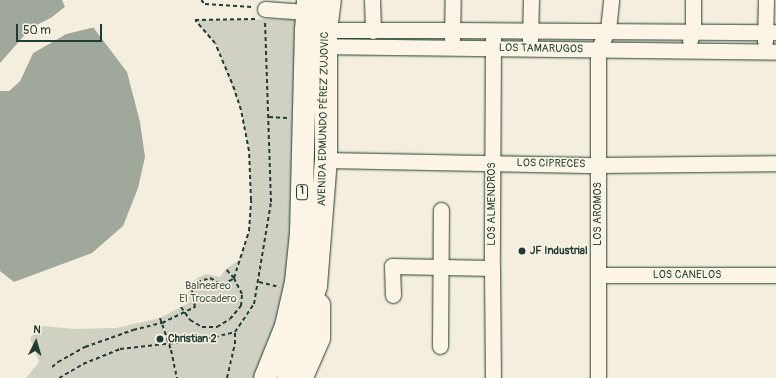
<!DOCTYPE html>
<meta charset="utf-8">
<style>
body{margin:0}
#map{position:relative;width:776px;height:378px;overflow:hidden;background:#f3eede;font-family:Pangolin,sans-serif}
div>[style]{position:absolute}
.green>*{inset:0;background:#d0d1c2}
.water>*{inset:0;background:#a0a89b}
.pier>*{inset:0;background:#f3eede}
.path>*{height:2px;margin-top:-1px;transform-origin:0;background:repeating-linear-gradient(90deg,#1f3d34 0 4px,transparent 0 7px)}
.roads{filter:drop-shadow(0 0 1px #1f3d34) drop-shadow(0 0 1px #1f3d34)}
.minor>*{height:15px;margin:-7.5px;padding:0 7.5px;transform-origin:7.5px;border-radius:7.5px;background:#fcf5e5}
.highway>*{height:22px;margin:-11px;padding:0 11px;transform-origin:11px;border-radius:11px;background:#fcf5e5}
.dots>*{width:11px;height:11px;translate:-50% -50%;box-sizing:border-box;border:2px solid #fcf5e5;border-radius:50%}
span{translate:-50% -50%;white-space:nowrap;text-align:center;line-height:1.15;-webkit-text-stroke:3px #fcf5e5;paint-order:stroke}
.shield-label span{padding:1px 3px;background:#fcf5e5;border:1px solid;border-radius:3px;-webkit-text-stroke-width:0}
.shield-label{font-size:10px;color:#1f3d34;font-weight:700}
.street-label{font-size:11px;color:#1f3d34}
.poi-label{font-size:11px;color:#1f3d34;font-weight:700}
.left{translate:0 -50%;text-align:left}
.park-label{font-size:11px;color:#425b50}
.north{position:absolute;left:16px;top:322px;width:40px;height:40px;-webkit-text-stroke:3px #fcf5e5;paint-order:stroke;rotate:5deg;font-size:11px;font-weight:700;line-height:16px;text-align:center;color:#1f3d34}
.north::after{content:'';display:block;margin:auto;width:14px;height:18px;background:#1f3d34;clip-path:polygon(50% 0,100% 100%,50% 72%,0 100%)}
.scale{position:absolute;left:16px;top:24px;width:86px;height:18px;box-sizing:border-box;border:2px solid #1f3d34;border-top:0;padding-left:5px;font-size:12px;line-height:14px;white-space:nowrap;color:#1f3d34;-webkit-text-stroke:3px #fcf5e5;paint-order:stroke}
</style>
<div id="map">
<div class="green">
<div style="clip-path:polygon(297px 19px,292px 233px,286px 288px,278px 323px,253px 378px,26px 378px,39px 362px,30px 338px,42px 326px,75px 329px,116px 328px,160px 318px,190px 302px,188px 294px,190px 285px,197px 278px,206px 274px,220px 277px,226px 269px,240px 259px,249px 231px,251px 200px,249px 151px,241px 110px,215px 43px,195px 20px)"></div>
</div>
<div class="water">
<div style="clip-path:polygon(0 0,62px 0,65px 7px,51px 18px,31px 28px,0 63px)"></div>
<div style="clip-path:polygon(93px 27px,127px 72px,140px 122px,145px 157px,138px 188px,123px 226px,92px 253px,14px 282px,0 271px,0 91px,9px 91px,20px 81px,33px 53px,66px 34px)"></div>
</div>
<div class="pier">
<div style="clip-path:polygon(65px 7px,67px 7px,53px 19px,32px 30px,0 65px,31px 28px,51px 18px)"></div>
<div style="clip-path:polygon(92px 25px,95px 27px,66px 34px,33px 53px,20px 81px,9px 91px,0 91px,0 89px,9px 89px,18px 80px,32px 52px,65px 32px)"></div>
</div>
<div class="path">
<div style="left:201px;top:0;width:6px;rotate:45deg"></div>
<div style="left:205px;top:4px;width:47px;rotate:3.7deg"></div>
<div style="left:269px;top:117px;width:18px;rotate:3deg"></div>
<div style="left:259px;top:282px;width:21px;rotate:14deg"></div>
<div style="left:181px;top:307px;width:16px;rotate:55deg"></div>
<div style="left:190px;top:320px;width:14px;rotate:30deg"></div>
<div style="left:202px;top:327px;width:15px"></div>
<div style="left:217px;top:327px;width:15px;rotate:-32deg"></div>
<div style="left:230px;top:319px;width:17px;rotate:-50deg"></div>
<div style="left:241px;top:306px;width:12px;rotate:-85deg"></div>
<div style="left:242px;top:294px;width:18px;rotate:-117deg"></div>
<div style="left:234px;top:278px;width:12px;rotate:-132deg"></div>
<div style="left:160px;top:318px;width:34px;rotate:71deg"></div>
<div style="left:171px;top:350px;width:29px;rotate:78deg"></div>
<div style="left:52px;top:367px;width:8px;rotate:-40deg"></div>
<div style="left:58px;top:362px;width:31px;rotate:-29deg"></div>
<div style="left:85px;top:347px;width:51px;rotate:-19.5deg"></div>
<div style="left:133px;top:330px;width:30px;rotate:-14deg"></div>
<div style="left:162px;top:323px;width:37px;rotate:-26deg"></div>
<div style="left:195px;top:307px;width:16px;rotate:-101deg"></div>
<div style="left:192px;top:291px;width:10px;rotate:-61deg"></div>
<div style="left:197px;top:282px;width:14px;rotate:-17deg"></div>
<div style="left:210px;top:278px;width:15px;rotate:28deg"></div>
<div style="left:223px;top:285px;width:13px;rotate:-32deg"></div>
<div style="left:234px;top:278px;width:49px;rotate:-72.3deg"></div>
<div style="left:249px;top:231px;width:31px;rotate:-86deg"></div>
<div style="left:251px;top:200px;width:49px;rotate:-92.3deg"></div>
<div style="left:249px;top:151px;width:42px;rotate:-101deg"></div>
<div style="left:241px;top:110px;width:28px;rotate:-108deg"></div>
<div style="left:232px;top:83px;width:43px;rotate:-113deg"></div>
<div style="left:215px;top:43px;width:30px;rotate:-131deg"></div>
<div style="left:195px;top:20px;width:61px;rotate:-0.9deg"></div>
<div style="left:59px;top:378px;width:28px;rotate:-30deg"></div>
<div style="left:83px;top:364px;width:40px;rotate:-22deg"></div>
<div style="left:120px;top:349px;width:81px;rotate:-6.3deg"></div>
<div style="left:201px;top:340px;width:35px;rotate:-13deg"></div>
<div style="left:227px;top:378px;width:35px;rotate:-77deg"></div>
<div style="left:235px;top:344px;width:12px;rotate:-90deg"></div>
<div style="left:235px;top:332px;width:34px;rotate:-56deg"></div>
<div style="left:254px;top:304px;width:103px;rotate:-80.5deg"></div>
<div style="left:271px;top:202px;width:181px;rotate:-91.9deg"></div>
</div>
<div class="roads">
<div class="minor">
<div style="left:372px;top:0;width:31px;rotate:88deg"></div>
<div style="left:265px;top:9px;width:41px;rotate:4.2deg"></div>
<div style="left:317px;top:30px;width:134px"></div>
<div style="left:451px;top:30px;width:325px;rotate:0.4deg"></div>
<div style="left:452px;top:39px;width:39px;rotate:-89deg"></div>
<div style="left:493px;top:39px;width:229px;rotate:90.3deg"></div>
<div style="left:492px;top:268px;width:110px;rotate:89.5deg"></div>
<div style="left:530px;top:40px;width:40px;rotate:-88.6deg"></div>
<div style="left:690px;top:40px;width:9px;rotate:-72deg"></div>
<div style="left:693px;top:31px;width:31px;rotate:-90deg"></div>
<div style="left:765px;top:41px;width:41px;rotate:-88.6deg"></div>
<div style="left:317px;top:46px;width:459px;rotate:0.7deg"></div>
<div style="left:326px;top:160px;width:272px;rotate:1.1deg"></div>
<div style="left:598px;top:165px;width:178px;rotate:-0.6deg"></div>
<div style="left:598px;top:275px;width:178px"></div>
<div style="left:393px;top:295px;width:29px;rotate:-92deg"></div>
<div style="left:392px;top:266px;width:100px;rotate:1.1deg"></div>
<div style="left:440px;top:346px;width:136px;rotate:-89.6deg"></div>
<div style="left:598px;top:378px;width:329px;rotate:-90deg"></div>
<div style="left:598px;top:49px;width:21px;rotate:-62deg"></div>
<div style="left:608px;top:30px;width:30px;rotate:-84deg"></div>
</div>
<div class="highway">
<div style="left:303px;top:375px;width:40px;rotate:-66.6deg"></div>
<div style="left:319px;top:338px;width:33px;rotate:-90deg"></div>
<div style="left:265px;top:378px;width:56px;rotate:-68deg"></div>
<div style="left:286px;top:326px;width:45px;rotate:-77.2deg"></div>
<div style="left:296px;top:282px;width:49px;rotate:-84.2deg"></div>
<div style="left:301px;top:233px;width:203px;rotate:-88.6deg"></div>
<div style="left:306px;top:30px;width:30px;rotate:-86deg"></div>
<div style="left:288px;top:378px;width:96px;rotate:-73.1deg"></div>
<div style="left:316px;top:286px;width:126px;rotate:-85.5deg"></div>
<div style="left:326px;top:160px;width:129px;rotate:-90deg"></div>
<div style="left:326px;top:31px;width:31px;rotate:-83deg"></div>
</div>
</div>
<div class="dots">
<div style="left:522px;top:251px;background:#1f3d34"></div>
<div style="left:160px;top:339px;background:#1f3d34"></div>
</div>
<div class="shield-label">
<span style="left:302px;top:192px">1</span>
</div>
<div class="street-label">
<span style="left:541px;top:49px;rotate:1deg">LOS TAMARUGOS</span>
<span style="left:324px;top:119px;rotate:-89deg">AVENIDA EDMUNDO PÉREZ ZUJOVIC</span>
<span style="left:551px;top:164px;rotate:1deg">LOS CIPRECES</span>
<span style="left:492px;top:204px;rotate:-90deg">LOS ALMENDROS</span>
<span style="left:598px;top:214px;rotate:-90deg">LOS AROMOS</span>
<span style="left:687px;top:275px">LOS CANELOS</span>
</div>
<div class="poi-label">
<span class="left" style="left:530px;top:251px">JF Industrial</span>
<span class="left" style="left:168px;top:339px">Christian 2</span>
</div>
<div class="park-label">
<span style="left:208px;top:293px">Balneareo<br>El Trocadero</span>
</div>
<div class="north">N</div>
<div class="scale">50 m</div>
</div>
